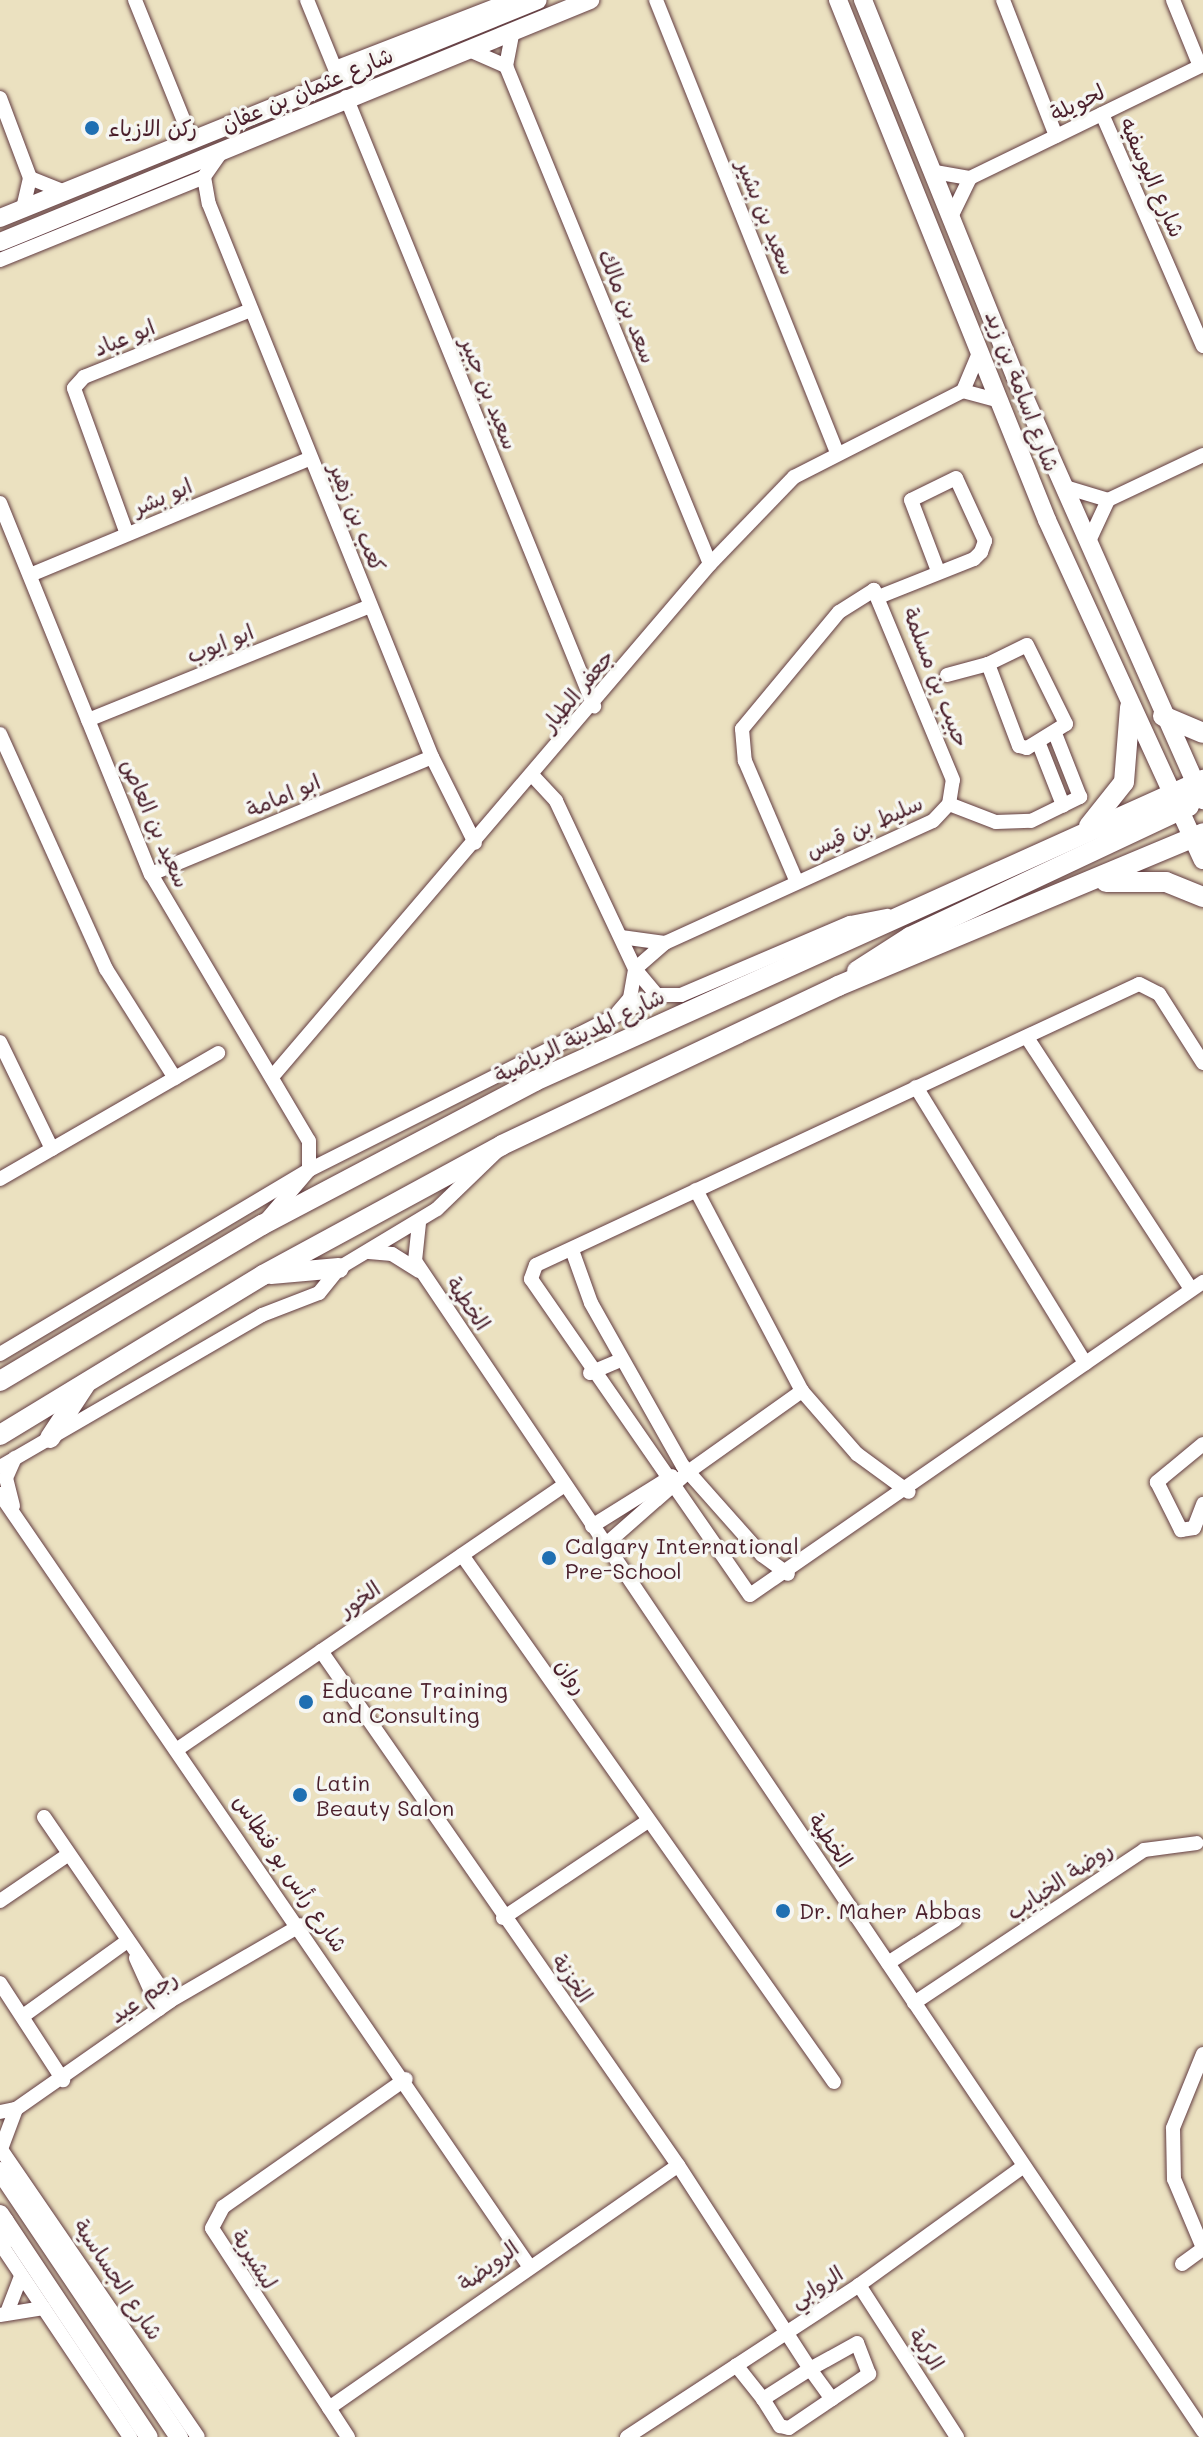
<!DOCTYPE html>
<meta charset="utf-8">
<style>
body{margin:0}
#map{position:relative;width:1203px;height:2437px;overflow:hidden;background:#ebe1c0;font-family:Mali,"Playpen Sans Arabic",sans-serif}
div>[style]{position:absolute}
.roads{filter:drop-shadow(0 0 2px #623c41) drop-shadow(0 0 2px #623c41)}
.minor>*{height:14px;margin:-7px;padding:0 7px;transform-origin:7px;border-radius:7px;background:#fff}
.tertiary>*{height:18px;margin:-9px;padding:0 9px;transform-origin:9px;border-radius:9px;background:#fff}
.secondary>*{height:20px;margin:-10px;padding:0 10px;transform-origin:10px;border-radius:10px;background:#fff}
.dots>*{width:22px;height:22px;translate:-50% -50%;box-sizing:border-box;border:4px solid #f6f6f2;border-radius:50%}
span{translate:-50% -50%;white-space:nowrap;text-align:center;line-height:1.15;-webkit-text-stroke:7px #f6f6f2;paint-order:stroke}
.street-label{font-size:22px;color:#4a1f2b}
.poi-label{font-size:22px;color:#4a1f2b}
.left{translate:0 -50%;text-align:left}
</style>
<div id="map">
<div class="roads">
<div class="minor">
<div style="left:135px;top:0;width:152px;rotate:68deg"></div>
<div style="left:307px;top:0;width:82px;rotate:67.8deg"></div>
<div style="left:656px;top:0;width:485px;rotate:68.2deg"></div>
<div style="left:1003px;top:0;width:146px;rotate:68.7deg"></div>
<div style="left:1173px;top:0;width:71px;rotate:67.8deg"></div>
<div style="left:513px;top:30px;width:37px;rotate:101deg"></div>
<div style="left:506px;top:66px;width:538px;rotate:67.72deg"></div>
<div style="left:467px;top:49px;width:43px;rotate:23.6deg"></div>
<div style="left:335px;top:68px;width:188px;rotate:-21.2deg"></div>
<div style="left:346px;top:97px;width:658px;rotate:67.84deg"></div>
<div style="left:0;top:98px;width:85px;rotate:69.4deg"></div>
<div style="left:30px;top:178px;width:32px;rotate:103deg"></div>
<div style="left:1102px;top:114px;width:253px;rotate:66.5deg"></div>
<div style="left:222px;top:151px;width:32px;rotate:125deg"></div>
<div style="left:204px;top:177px;width:27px;rotate:80deg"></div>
<div style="left:209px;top:204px;width:596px;rotate:68.04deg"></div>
<div style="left:432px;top:757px;width:96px;rotate:63.4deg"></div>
<div style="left:935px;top:172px;width:36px;rotate:10deg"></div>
<div style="left:30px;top:178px;width:37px;rotate:22deg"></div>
<div style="left:952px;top:215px;width:41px;rotate:-64.1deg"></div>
<div style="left:970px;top:178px;width:259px;rotate:-25.9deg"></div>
<div style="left:0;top:260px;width:220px;rotate:-22.1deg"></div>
<div style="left:963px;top:391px;width:39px;rotate:15deg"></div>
<div style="left:1065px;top:487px;width:45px;rotate:16.8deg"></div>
<div style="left:1108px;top:500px;width:105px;rotate:-25.3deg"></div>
<div style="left:0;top:503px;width:401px;rotate:67.9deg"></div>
<div style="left:151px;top:874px;width:310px;rotate:59.4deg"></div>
<div style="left:309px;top:1141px;width:29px;rotate:90deg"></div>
<div style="left:309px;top:1170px;width:63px;rotate:130.5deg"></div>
<div style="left:127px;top:534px;width:155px;rotate:-110deg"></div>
<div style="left:74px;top:388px;width:15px;rotate:-48deg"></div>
<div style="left:84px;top:377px;width:180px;rotate:-21.9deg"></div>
<div style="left:1089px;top:541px;width:45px;rotate:-65.1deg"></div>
<div style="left:30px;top:575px;width:304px;rotate:-22.6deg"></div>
<div style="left:881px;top:596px;width:100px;rotate:-21.7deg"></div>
<div style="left:974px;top:559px;width:10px;rotate:-45deg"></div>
<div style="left:981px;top:552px;width:12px;rotate:-70deg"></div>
<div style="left:985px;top:541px;width:69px;rotate:-114.7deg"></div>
<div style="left:956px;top:478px;width:50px;rotate:153.9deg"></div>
<div style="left:911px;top:500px;width:76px;rotate:69.2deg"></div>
<div style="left:1027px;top:645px;width:88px;rotate:63.7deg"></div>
<div style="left:1066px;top:724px;width:46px;rotate:148.4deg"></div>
<div style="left:1027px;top:748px;width:8px;rotate:-166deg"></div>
<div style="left:1019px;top:746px;width:88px;rotate:-110.7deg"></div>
<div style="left:988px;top:664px;width:43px;rotate:-26deg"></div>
<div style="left:947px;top:675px;width:42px;rotate:-15deg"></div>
<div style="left:88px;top:720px;width:304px;rotate:-22deg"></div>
<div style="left:0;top:734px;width:258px;rotate:65.7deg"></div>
<div style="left:106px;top:969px;width:129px;rotate:57.7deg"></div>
<div style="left:1039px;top:744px;width:66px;rotate:68.5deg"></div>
<div style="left:533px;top:776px;width:34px;rotate:47deg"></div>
<div style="left:556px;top:801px;width:186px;rotate:64.8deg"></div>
<div style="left:635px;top:969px;width:34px;rotate:50deg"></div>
<div style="left:657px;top:995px;width:24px"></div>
<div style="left:681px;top:995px;width:184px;rotate:-23.1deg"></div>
<div style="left:850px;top:923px;width:38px;rotate:-11deg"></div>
<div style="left:949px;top:804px;width:50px;rotate:21deg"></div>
<div style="left:996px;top:822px;width:35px;rotate:-2deg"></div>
<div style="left:1031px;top:821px;width:55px;rotate:-26.1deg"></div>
<div style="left:1080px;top:797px;width:66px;rotate:-111.5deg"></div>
<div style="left:151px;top:874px;width:304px;rotate:-22.6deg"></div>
<div style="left:621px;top:937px;width:44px;rotate:7.8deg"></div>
<div style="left:618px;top:1012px;width:18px;rotate:-49deg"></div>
<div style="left:630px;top:998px;width:29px;rotate:-80deg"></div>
<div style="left:635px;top:969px;width:40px;rotate:-41deg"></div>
<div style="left:665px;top:943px;width:294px;rotate:-24.5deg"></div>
<div style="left:933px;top:821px;width:23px;rotate:-47deg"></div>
<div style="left:949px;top:804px;width:24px;rotate:-81deg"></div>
<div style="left:953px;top:780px;width:206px;rotate:-112.6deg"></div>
<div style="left:874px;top:590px;width:41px;rotate:147.8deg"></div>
<div style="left:839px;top:612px;width:152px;rotate:129.7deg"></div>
<div style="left:742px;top:729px;width:32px;rotate:85deg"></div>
<div style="left:745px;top:761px;width:129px;rotate:66.8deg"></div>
<div style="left:1028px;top:1039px;width:298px;rotate:56.9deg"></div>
<div style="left:0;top:1042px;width:119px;rotate:64.1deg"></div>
<div style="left:1203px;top:1063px;width:82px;rotate:-122.5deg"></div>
<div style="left:1159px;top:994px;width:22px;rotate:-153deg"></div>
<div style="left:1139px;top:984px;width:665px;rotate:155.01deg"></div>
<div style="left:536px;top:1265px;width:15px;rotate:110deg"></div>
<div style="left:531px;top:1279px;width:384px;rotate:55.3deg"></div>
<div style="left:750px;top:1595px;width:551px;rotate:-34.64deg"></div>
<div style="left:272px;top:1077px;width:675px;rotate:-49.51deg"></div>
<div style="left:710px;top:564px;width:121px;rotate:-46deg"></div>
<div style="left:794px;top:477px;width:190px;rotate:-27deg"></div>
<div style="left:963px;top:391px;width:41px;rotate:-67.2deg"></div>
<div style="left:916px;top:1087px;width:324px;rotate:58.5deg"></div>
<div style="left:0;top:1179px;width:252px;rotate:-30deg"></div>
<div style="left:696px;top:1190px;width:227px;rotate:62.2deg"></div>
<div style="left:802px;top:1391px;width:84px;rotate:48.9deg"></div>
<div style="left:857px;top:1454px;width:64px;rotate:36.2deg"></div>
<div style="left:419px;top:1223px;width:38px;rotate:96deg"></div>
<div style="left:415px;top:1261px;width:1411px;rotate:56.04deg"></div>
<div style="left:572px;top:1250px;width:56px;rotate:70.3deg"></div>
<div style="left:591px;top:1303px;width:187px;rotate:60.6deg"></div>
<div style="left:683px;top:1466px;width:119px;rotate:48.4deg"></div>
<div style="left:762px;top:1555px;width:32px;rotate:36deg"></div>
<div style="left:369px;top:1252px;width:23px;rotate:5deg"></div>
<div style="left:392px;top:1254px;width:32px;rotate:32deg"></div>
<div style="left:0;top:1354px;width:360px;rotate:-30.8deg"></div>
<div style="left:309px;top:1170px;width:390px;rotate:-26.7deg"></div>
<div style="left:590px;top:1373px;width:33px;rotate:-23deg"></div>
<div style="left:1203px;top:1444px;width:60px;rotate:140.4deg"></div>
<div style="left:1157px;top:1482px;width:54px;rotate:63.4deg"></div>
<div style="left:1181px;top:1530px;width:13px;rotate:-9deg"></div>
<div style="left:1194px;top:1528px;width:26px;rotate:-69deg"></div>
<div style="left:0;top:1467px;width:303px;rotate:-30.1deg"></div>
<div style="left:262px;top:1315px;width:61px;rotate:-21.1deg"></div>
<div style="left:319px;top:1293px;width:32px;rotate:-51deg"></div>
<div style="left:339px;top:1268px;width:114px;rotate:-31deg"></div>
<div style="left:437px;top:1209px;width:81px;rotate:-44deg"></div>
<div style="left:0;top:1494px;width:932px;rotate:55.58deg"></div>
<div style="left:13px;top:1506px;width:29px;rotate:-104deg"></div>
<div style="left:6px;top:1478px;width:22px;rotate:-66deg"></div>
<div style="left:592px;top:1526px;width:94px;rotate:-32deg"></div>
<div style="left:605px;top:1545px;width:111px;rotate:-41.3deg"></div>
<div style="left:688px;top:1472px;width:140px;rotate:-35.4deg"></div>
<div style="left:462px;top:1555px;width:645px;rotate:54.78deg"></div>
<div style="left:321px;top:1651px;width:626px;rotate:55.22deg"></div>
<div style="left:678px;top:2165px;width:243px;rotate:57.1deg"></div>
<div style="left:810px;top:2369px;width:56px;rotate:147.4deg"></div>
<div style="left:763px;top:2399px;width:43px;rotate:-128.5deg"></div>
<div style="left:179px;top:1748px;width:467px;rotate:-34.3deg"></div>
<div style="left:44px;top:1817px;width:223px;rotate:55.6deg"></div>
<div style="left:0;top:1901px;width:83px;rotate:-34.3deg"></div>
<div style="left:503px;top:1918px;width:171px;rotate:-33.8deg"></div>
<div style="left:136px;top:1958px;width:56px;rotate:65.7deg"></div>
<div style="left:888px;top:1963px;width:80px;rotate:-32.7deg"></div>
<div style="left:0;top:1983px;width:116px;rotate:57deg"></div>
<div style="left:914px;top:2003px;width:276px;rotate:-33.6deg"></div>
<div style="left:1144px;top:1850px;width:53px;rotate:-7.5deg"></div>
<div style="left:23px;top:2016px;width:127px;rotate:-35.7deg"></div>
<div style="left:1203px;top:2054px;width:80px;rotate:112.1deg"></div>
<div style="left:1173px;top:2128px;width:51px;rotate:88.9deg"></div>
<div style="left:1174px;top:2179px;width:75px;rotate:67.2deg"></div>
<div style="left:0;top:2112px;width:16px;rotate:-11deg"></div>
<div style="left:16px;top:2109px;width:188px;rotate:-35deg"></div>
<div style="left:170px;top:2001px;width:151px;rotate:-30.1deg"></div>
<div style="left:0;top:2148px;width:350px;rotate:55.6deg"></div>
<div style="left:1px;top:2149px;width:43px;rotate:-69.4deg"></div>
<div style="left:0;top:2243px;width:234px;rotate:56.2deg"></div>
<div style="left:1182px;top:2264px;width:26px;rotate:-36deg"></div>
<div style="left:859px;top:2285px;width:181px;rotate:57.2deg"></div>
<div style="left:8px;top:2310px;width:36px;rotate:-69deg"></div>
<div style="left:0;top:2315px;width:44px;rotate:-9.2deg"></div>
<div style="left:763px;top:2399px;width:32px;rotate:58deg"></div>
<div style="left:780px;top:2426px;width:9px;rotate:13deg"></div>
<div style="left:789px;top:2428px;width:52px;rotate:-34deg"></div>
<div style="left:832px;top:2399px;width:45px;rotate:-34deg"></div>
<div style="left:869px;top:2374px;width:33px;rotate:-111deg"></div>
<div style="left:857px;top:2343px;width:54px;rotate:151deg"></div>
<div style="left:810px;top:2369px;width:37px;rotate:54deg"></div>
<div style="left:329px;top:2408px;width:425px;rotate:-34.8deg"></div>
<div style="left:348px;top:2437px;width:249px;rotate:-123.1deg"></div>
<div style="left:212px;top:2228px;width:24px;rotate:-62deg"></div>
<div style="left:223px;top:2207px;width:223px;rotate:-35deg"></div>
<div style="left:627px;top:2437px;width:277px;rotate:-33.2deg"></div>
<div style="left:859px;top:2285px;width:203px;rotate:-35.8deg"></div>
</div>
<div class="tertiary">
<div style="left:838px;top:0;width:560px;rotate:68.1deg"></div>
<div style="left:1047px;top:520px;width:374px;rotate:65.4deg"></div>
<div style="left:863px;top:0;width:406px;rotate:68deg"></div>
<div style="left:1015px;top:376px;width:464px;rotate:66.1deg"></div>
<div style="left:0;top:218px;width:580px;rotate:-22.06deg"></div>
<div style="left:0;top:242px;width:638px;rotate:-22.3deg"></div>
<div style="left:0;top:2171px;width:321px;rotate:56.1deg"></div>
<div style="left:0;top:2214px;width:268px;rotate:56.3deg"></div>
<div style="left:2px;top:2245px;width:24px;rotate:-83deg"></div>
</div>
<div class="secondary">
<div style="left:1163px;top:716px;width:43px;rotate:23deg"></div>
<div style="left:1089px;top:826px;width:56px;rotate:-51.5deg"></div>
<div style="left:1124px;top:782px;width:75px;rotate:-85.4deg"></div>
<div style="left:1106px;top:882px;width:60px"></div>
<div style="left:1166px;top:882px;width:40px;rotate:22deg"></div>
<div style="left:857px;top:971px;width:63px;rotate:-32.7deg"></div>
<div style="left:910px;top:937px;width:308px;rotate:-25.2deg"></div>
<div style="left:1189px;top:806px;width:23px;rotate:-75deg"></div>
<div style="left:271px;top:1274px;width:68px;rotate:-5deg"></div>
<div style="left:0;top:1381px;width:305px;rotate:-30.8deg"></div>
<div style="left:262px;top:1225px;width:309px;rotate:-27.8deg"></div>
<div style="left:535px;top:1081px;width:733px;rotate:-24.26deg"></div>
<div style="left:0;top:1435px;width:308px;rotate:-31.3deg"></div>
<div style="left:263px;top:1275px;width:272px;rotate:-28.5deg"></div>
<div style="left:502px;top:1145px;width:372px;rotate:-25.3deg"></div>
<div style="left:838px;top:986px;width:396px;rotate:-22.7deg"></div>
<div style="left:50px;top:1438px;width:64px;rotate:-56.6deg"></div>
</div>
</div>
<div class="dots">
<div style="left:92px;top:128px;background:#1f6fb2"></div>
<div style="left:549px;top:1558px;background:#1f6fb2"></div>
<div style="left:306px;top:1702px;background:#1f6fb2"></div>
<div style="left:300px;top:1795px;background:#1f6fb2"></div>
<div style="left:783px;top:1911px;background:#1f6fb2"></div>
</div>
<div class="street-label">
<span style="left:307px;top:89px;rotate:-23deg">شارع عثمان بن عفان</span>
<span style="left:1077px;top:102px;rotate:-26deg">لحويلة</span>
<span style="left:1153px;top:177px;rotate:66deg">شارع اليوسفيه</span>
<span style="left:767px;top:217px;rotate:68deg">سعيد بن بشير</span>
<span style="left:628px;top:306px;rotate:68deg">سعد بن مالك</span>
<span style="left:124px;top:337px;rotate:-22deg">ابو عباد</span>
<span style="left:1023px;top:391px;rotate:69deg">شارع اسامة بن زيد</span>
<span style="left:490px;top:393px;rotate:68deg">سعيد بن جبير</span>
<span style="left:162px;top:496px;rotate:-23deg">ابو بشر</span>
<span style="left:358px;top:517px;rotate:68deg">كعب بن زهير</span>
<span style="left:220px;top:643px;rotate:-22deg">ابو ايوب</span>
<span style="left:937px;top:677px;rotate:69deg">حبيب بن مسلمة</span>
<span style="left:577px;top:690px;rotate:-50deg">جعفر الطيار</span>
<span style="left:283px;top:795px;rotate:-23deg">ابو امامة</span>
<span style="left:156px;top:823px;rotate:66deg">سعيد بن العاص</span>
<span style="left:864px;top:826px;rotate:-24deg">سليط بن قيس</span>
<span style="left:579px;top:1035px;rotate:-26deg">شارع المدينة الرياضية</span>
<span style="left:469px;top:1303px;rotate:56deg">الخطية</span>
<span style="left:359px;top:1598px;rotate:-34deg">الخور</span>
<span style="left:572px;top:1676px;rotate:56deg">روان</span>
<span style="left:831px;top:1840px;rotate:56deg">الخطية</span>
<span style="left:291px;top:1873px;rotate:56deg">شارع رأس بو فنطاس</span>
<span style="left:1059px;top:1880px;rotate:-34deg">روضة الخبايب</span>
<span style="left:573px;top:1978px;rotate:55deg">الخزنة</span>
<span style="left:143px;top:1996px;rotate:-34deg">رجم عيد</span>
<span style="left:255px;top:2259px;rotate:58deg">لبشيرية</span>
<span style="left:488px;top:2265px;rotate:-36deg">الرويضة</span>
<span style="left:119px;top:2279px;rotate:56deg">شارع الجساسية</span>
<span style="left:816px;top:2286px;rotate:-32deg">الروابي</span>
<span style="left:927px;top:2349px;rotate:57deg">الركية</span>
</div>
<div class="poi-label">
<span class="left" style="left:108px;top:128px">ركن الازياء</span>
<span class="left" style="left:565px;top:1558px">Calgary International<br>Pre-School</span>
<span class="left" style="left:322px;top:1702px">Educane Training<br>and Consulting</span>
<span class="left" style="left:316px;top:1795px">Latin<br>Beauty Salon</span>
<span class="left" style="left:799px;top:1911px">Dr. Maher Abbas</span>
</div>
</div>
